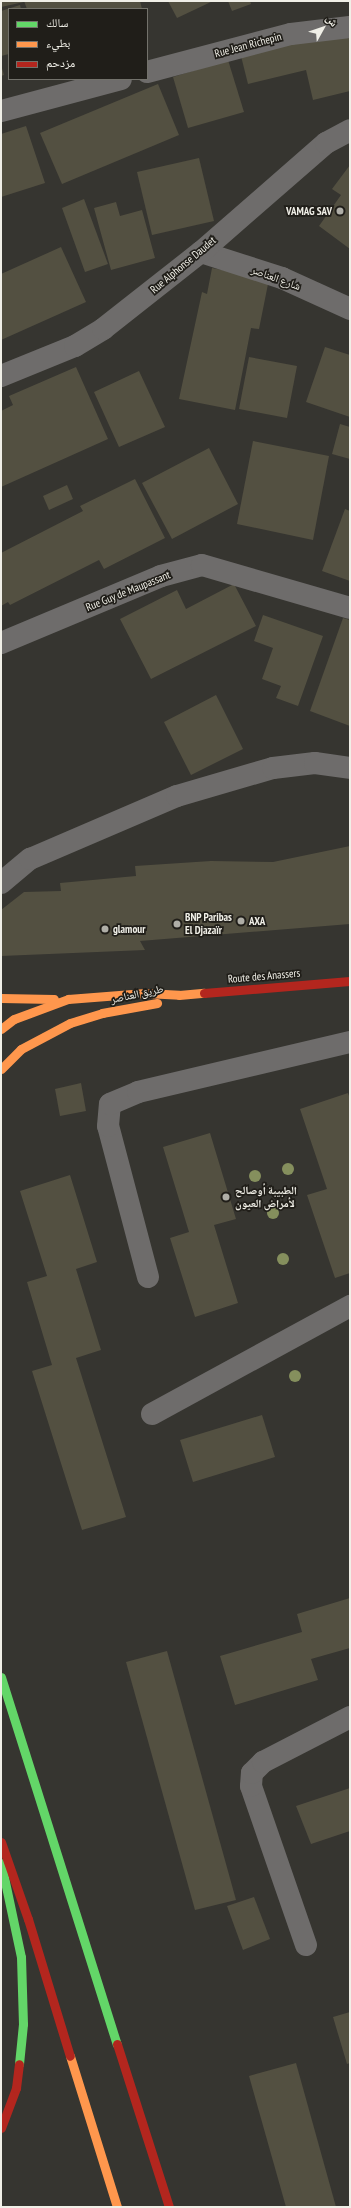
<!DOCTYPE html>
<meta charset="utf-8">
<style>
body{margin:0}
#map{position:relative;width:351px;height:2208px;overflow:hidden;background:#363530;font-family:"PT Sans Narrow","Noto Naskh Arabic",sans-serif}
div>[style]{position:absolute}
.building>*{inset:0;background:#535041}
.street>*{height:22px;margin:-11px;padding:0 11px;transform-origin:11px;border-radius:11px;background:#6e6c6b}
.fast>*{height:9px;margin:-4.5px;padding:0 4.5px;transform-origin:4.5px;border-radius:4.5px;background:#63d668}
.slow>*{height:9px;margin:-4.5px;padding:0 4.5px;transform-origin:4.5px;border-radius:4.5px;background:#ff974d}
.jam>*{height:9px;margin:-4.5px;padding:0 4.5px;transform-origin:4.5px;border-radius:4.5px;background:#b3261e}
.trees>*{width:12px;height:12px;margin:-6px;border-radius:50%;background:#858f5d}
.dots>*{width:11px;height:11px;translate:-50% -50%;box-sizing:border-box;border:2px solid #201e19;border-radius:50%}
span{translate:-50% -50%;white-space:nowrap;text-align:center;line-height:1.15;-webkit-text-stroke:3.5px #201e19;paint-order:stroke}
.street-label{font-size:11px;color:#f0efe7}
.poi-label{font-size:11px;color:#f0efe7;font-weight:700}
.right{translate:-100% -50%;text-align:right}
.left{translate:0 -50%;text-align:left}
.frame{position:absolute;inset:0;border:2px solid #f0efe7;pointer-events:none}
.legend{position:absolute;left:8px;top:8px;width:140px;height:72px;box-sizing:border-box;background:#201e19;border:1px solid #73726b;margin:0;padding:5px 7px;list-style:none;font-size:12px;color:#f0efe7}
.legend li{display:flex;align-items:center;gap:8px;height:20px}
.legend b{width:20px;border:1px solid #73726b}
.north{position:absolute;left:303px;top:8px;width:40px;height:40px;-webkit-text-stroke:3px #201e19;paint-order:stroke;rotate:50deg;font-size:11px;font-weight:700;line-height:16px;text-align:center;color:#f0efe7}
.north::after{content:'';display:block;margin:auto;width:14px;height:18px;background:#f0efe7;clip-path:polygon(50% 0,100% 100%,50% 72%,0 100%)}
</style>
<div id="map">
<div class="building">
<div style="clip-path:polygon(1px 1px,23px 1px,24px 2px,1px 7px)"></div>
<div style="clip-path:polygon(24px 1px,140px 1px,142px 9px,27px 9px)"></div>
<div style="clip-path:polygon(168px 1px,213px 1px,177px 18px)"></div>
<div style="clip-path:polygon(228px 1px,250px 1px,251px 4px,232px 11px)"></div>
<div style="clip-path:polygon(20px 5px,21px 9px,9px 9px,9px 54px,1px 56px,1px 11px)"></div>
<div style="clip-path:polygon(347px 31px,350px 43px,350px 91px,313px 100px,306px 70px,248px 84px,241px 56px)"></div>
<div style="clip-path:polygon(228px 60px,244px 112px,188px 128px,173px 77px)"></div>
<div style="clip-path:polygon(1px 65px,4px 75px,1px 76px)"></div>
<div style="clip-path:polygon(158px 84px,179px 135px,62px 184px,40px 133px)"></div>
<div style="clip-path:polygon(26px 126px,45px 183px,1px 197px,1px 134px)"></div>
<div style="clip-path:polygon(199px 158px,214px 221px,152px 235px,137px 172px)"></div>
<div style="clip-path:polygon(350px 165px,350px 249px,319px 226px,341px 195px,332px 189px)"></div>
<div style="clip-path:polygon(84px 199px,108px 264px,85px 272px,62px 208px)"></div>
<div style="clip-path:polygon(116px 202px,120px 216px,142px 210px,155px 258px,111px 270px,94px 208px)"></div>
<div style="clip-path:polygon(61px 247px,86px 302px,1px 340px,1px 274px)"></div>
<div style="clip-path:polygon(212px 268px,269px 279px,259px 329px,251px 328px,235px 410px,179px 399px,202px 292px,207px 294px)"></div>
<div style="clip-path:polygon(325px 347px,350px 355px,350px 417px,306px 402px)"></div>
<div style="clip-path:polygon(249px 357px,297px 366px,287px 418px,239px 409px)"></div>
<div style="clip-path:polygon(76px 367px,108px 439px,1px 487px,1px 411px,13px 405px,9px 396px)"></div>
<div style="clip-path:polygon(139px 371px,165px 427px,119px 447px,94px 392px)"></div>
<div style="clip-path:polygon(340px 424px,350px 427px,350px 459px,332px 454px)"></div>
<div style="clip-path:polygon(253px 441px,329px 456px,313px 540px,237px 524px)"></div>
<div style="clip-path:polygon(209px 448px,238px 504px,172px 539px,142px 483px)"></div>
<div style="clip-path:polygon(135px 479px,165px 538px,104px 569px,99px 560px,10px 605px,8px 602px,1px 606px,1px 553px,83px 511px,80px 506px)"></div>
<div style="clip-path:polygon(67px 485px,73px 499px,49px 510px,43px 496px)"></div>
<div style="clip-path:polygon(345px 509px,350px 511px,350px 581px,322px 571px)"></div>
<div style="clip-path:polygon(234px 584px,256px 626px,151px 679px,120px 619px,177px 590px,186px 609px)"></div>
<div style="clip-path:polygon(263px 615px,323px 636px,298px 706px,276px 698px,281px 686px,262px 679px,273px 648px,254px 641px)"></div>
<div style="clip-path:polygon(343px 618px,350px 620px,350px 726px,310px 711px)"></div>
<div style="clip-path:polygon(216px 695px,243px 749px,191px 775px,164px 722px)"></div>
<div style="clip-path:polygon(350px 846px,350px 924px,140px 941px,145px 950px,1px 956px,1px 910px,24px 892px,61px 891px,60px 883px,136px 876px,135px 866px,211px 861px,273px 862px)"></div>
<div style="clip-path:polygon(81px 1083px,86px 1111px,60px 1116px,55px 1089px)"></div>
<div style="clip-path:polygon(348px 1093px,350px 1099px,350px 1273px,335px 1278px,307px 1195px,327px 1189px,300px 1109px)"></div>
<div style="clip-path:polygon(210px 1133px,236px 1219px,214px 1225px,238px 1303px,195px 1317px,170px 1238px,189px 1232px,163px 1147px)"></div>
<div style="clip-path:polygon(70px 1175px,97px 1262px,76px 1269px,101px 1350px,76px 1358px,126px 1517px,82px 1530px,32px 1371px,52px 1365px,27px 1282px,47px 1276px,20px 1191px)"></div>
<div style="clip-path:polygon(262px 1415px,275px 1457px,193px 1482px,180px 1440px)"></div>
<div style="clip-path:polygon(350px 1598px,350px 1648px,311px 1659px,318px 1680px,235px 1705px,220px 1656px,302px 1632px,297px 1614px)"></div>
<div style="clip-path:polygon(167px 1651px,236px 1900px,195px 1910px,126px 1662px)"></div>
<div style="clip-path:polygon(350px 1788px,350px 1831px,311px 1844px,296px 1806px)"></div>
<div style="clip-path:polygon(254px 1897px,270px 1939px,243px 1950px,227px 1906px)"></div>
<div style="clip-path:polygon(350px 2012px,350px 2063px,347px 2064px,333px 2017px)"></div>
<div style="clip-path:polygon(296px 2063px,336px 2207px,286px 2207px,249px 2076px)"></div>
</div>
<div class="street">
<div style="left:147px;top:72px;width:149px;rotate:-14.8deg"></div>
<div style="left:291px;top:34px;width:59px;rotate:-6.8deg"></div>
<div style="left:1px;top:111px;width:124px;rotate:-14.9deg"></div>
<div style="left:201px;top:252px;width:85px;rotate:17.8deg"></div>
<div style="left:282px;top:278px;width:75px;rotate:24.5deg"></div>
<div style="left:1px;top:376px;width:80px;rotate:-22.1deg"></div>
<div style="left:75px;top:346px;width:33px;rotate:-31deg"></div>
<div style="left:103px;top:329px;width:125px;rotate:-38.2deg"></div>
<div style="left:201px;top:252px;width:166px;rotate:-41.1deg"></div>
<div style="left:326px;top:143px;width:27px;rotate:-28deg"></div>
<div style="left:1px;top:643px;width:173px;rotate:-22.7deg"></div>
<div style="left:161px;top:576px;width:42px;rotate:-15deg"></div>
<div style="left:202px;top:565px;width:154px;rotate:16.2deg"></div>
<div style="left:1px;top:883px;width:38px;rotate:-40deg"></div>
<div style="left:30px;top:859px;width:160px;rotate:-23.2deg"></div>
<div style="left:177px;top:796px;width:100px;rotate:-16.3deg"></div>
<div style="left:273px;top:768px;width:42px;rotate:-6.8deg"></div>
<div style="left:315px;top:763px;width:35px;rotate:8deg"></div>
<div style="left:148px;top:1277px;width:156px;rotate:-104.8deg"></div>
<div style="left:108px;top:1126px;width:22px;rotate:-85deg"></div>
<div style="left:110px;top:1104px;width:30px;rotate:-23deg"></div>
<div style="left:138px;top:1092px;width:218px;rotate:-13.3deg"></div>
<div style="left:152px;top:1414px;width:226px;rotate:-28.6deg"></div>
<div style="left:306px;top:1945px;width:168px;rotate:-109.1deg"></div>
<div style="left:251px;top:1786px;width:13px;rotate:-86deg"></div>
<div style="left:252px;top:1773px;width:16px;rotate:-45deg"></div>
<div style="left:263px;top:1762px;width:98px;rotate:-27.3deg"></div>
</div>
<div class="fast">
<div style="left:1px;top:1677px;width:385px;rotate:72.5deg"></div>
<div style="left:1px;top:1863px;width:96px;rotate:78deg"></div>
<div style="left:21px;top:1957px;width:67px;rotate:88.3deg"></div>
<div style="left:23px;top:2024px;width:40px;rotate:95.7deg"></div>
</div>
<div class="slow">
<div style="left:1px;top:998px;width:53px;rotate:1.1deg"></div>
<div style="left:1px;top:1029px;width:16px;rotate:-38deg"></div>
<div style="left:14px;top:1019px;width:58px;rotate:-20.3deg"></div>
<div style="left:68px;top:999px;width:77px;rotate:-4.5deg"></div>
<div style="left:145px;top:993px;width:34px;rotate:3deg"></div>
<div style="left:179px;top:995px;width:25px;rotate:-5deg"></div>
<div style="left:1px;top:1069px;width:28px;rotate:-45deg"></div>
<div style="left:21px;top:1049px;width:55px;rotate:-28deg"></div>
<div style="left:70px;top:1023px;width:34px;rotate:-17deg"></div>
<div style="left:102px;top:1013px;width:56px;rotate:-10.3deg"></div>
<div style="left:70px;top:2056px;width:158px;rotate:72.7deg"></div>
</div>
<div class="jam">
<div style="left:204px;top:993px;width:146px;rotate:-4.7deg"></div>
<div style="left:1px;top:1842px;width:82px;rotate:70.7deg"></div>
<div style="left:28px;top:1919px;width:143px;rotate:73deg"></div>
<div style="left:117px;top:2044px;width:171px;rotate:72.3deg"></div>
<div style="left:1px;top:2128px;width:43px;rotate:-69.4deg"></div>
<div style="left:16px;top:2088px;width:24px;rotate:-83deg"></div>
</div>
<div class="trees">
<div style="left:288px;top:1169px"></div>
<div style="left:255px;top:1176px"></div>
<div style="left:273px;top:1213px"></div>
<div style="left:283px;top:1259px"></div>
<div style="left:295px;top:1376px"></div>
</div>
<div class="dots">
<div style="left:340px;top:211px;background:#afaea7"></div>
<div style="left:241px;top:921px;background:#afaea7"></div>
<div style="left:177px;top:924px;background:#afaea7"></div>
<div style="left:105px;top:929px;background:#afaea7"></div>
<div style="left:226px;top:1197px;background:#afaea7"></div>
</div>
<div class="street-label">
<span style="left:248px;top:45px;rotate:-15deg">Rue Jean Richepin</span>
<span style="left:183px;top:265px;rotate:-40deg">Rue Alphonse Daudet</span>
<span style="left:276px;top:278px;rotate:20deg">شارع العناصر</span>
<span style="left:128px;top:591px;rotate:-22deg">Rue Guy de Maupassant</span>
<span style="left:264px;top:976px;rotate:-5deg">Route des Anassers</span>
<span style="left:137px;top:994px;rotate:-12deg">طريق العناصر</span>
</div>
<div class="poi-label">
<span class="right" style="left:332px;top:211px">VAMAG SAV</span>
<span class="left" style="left:185px;top:924px">BNP Paribas<br>El Djazaïr</span>
<span class="left" style="left:249px;top:921px">AXA</span>
<span class="left" style="left:113px;top:929px">glamour</span>
<span class="left" style="left:235px;top:1197px">الطبيبة أوصالح<br>لأمراض العيون</span>
</div>
<div class="frame"></div>
<ul class="legend">
<li><b style="height:5px;background:#63d668"></b>سالك</li>
<li><b style="height:5px;background:#ff974d"></b>بطيء</li>
<li><b style="height:5px;background:#b3261e"></b>مزدحم</li>
</ul>
<div class="north">ش</div>
</div>
